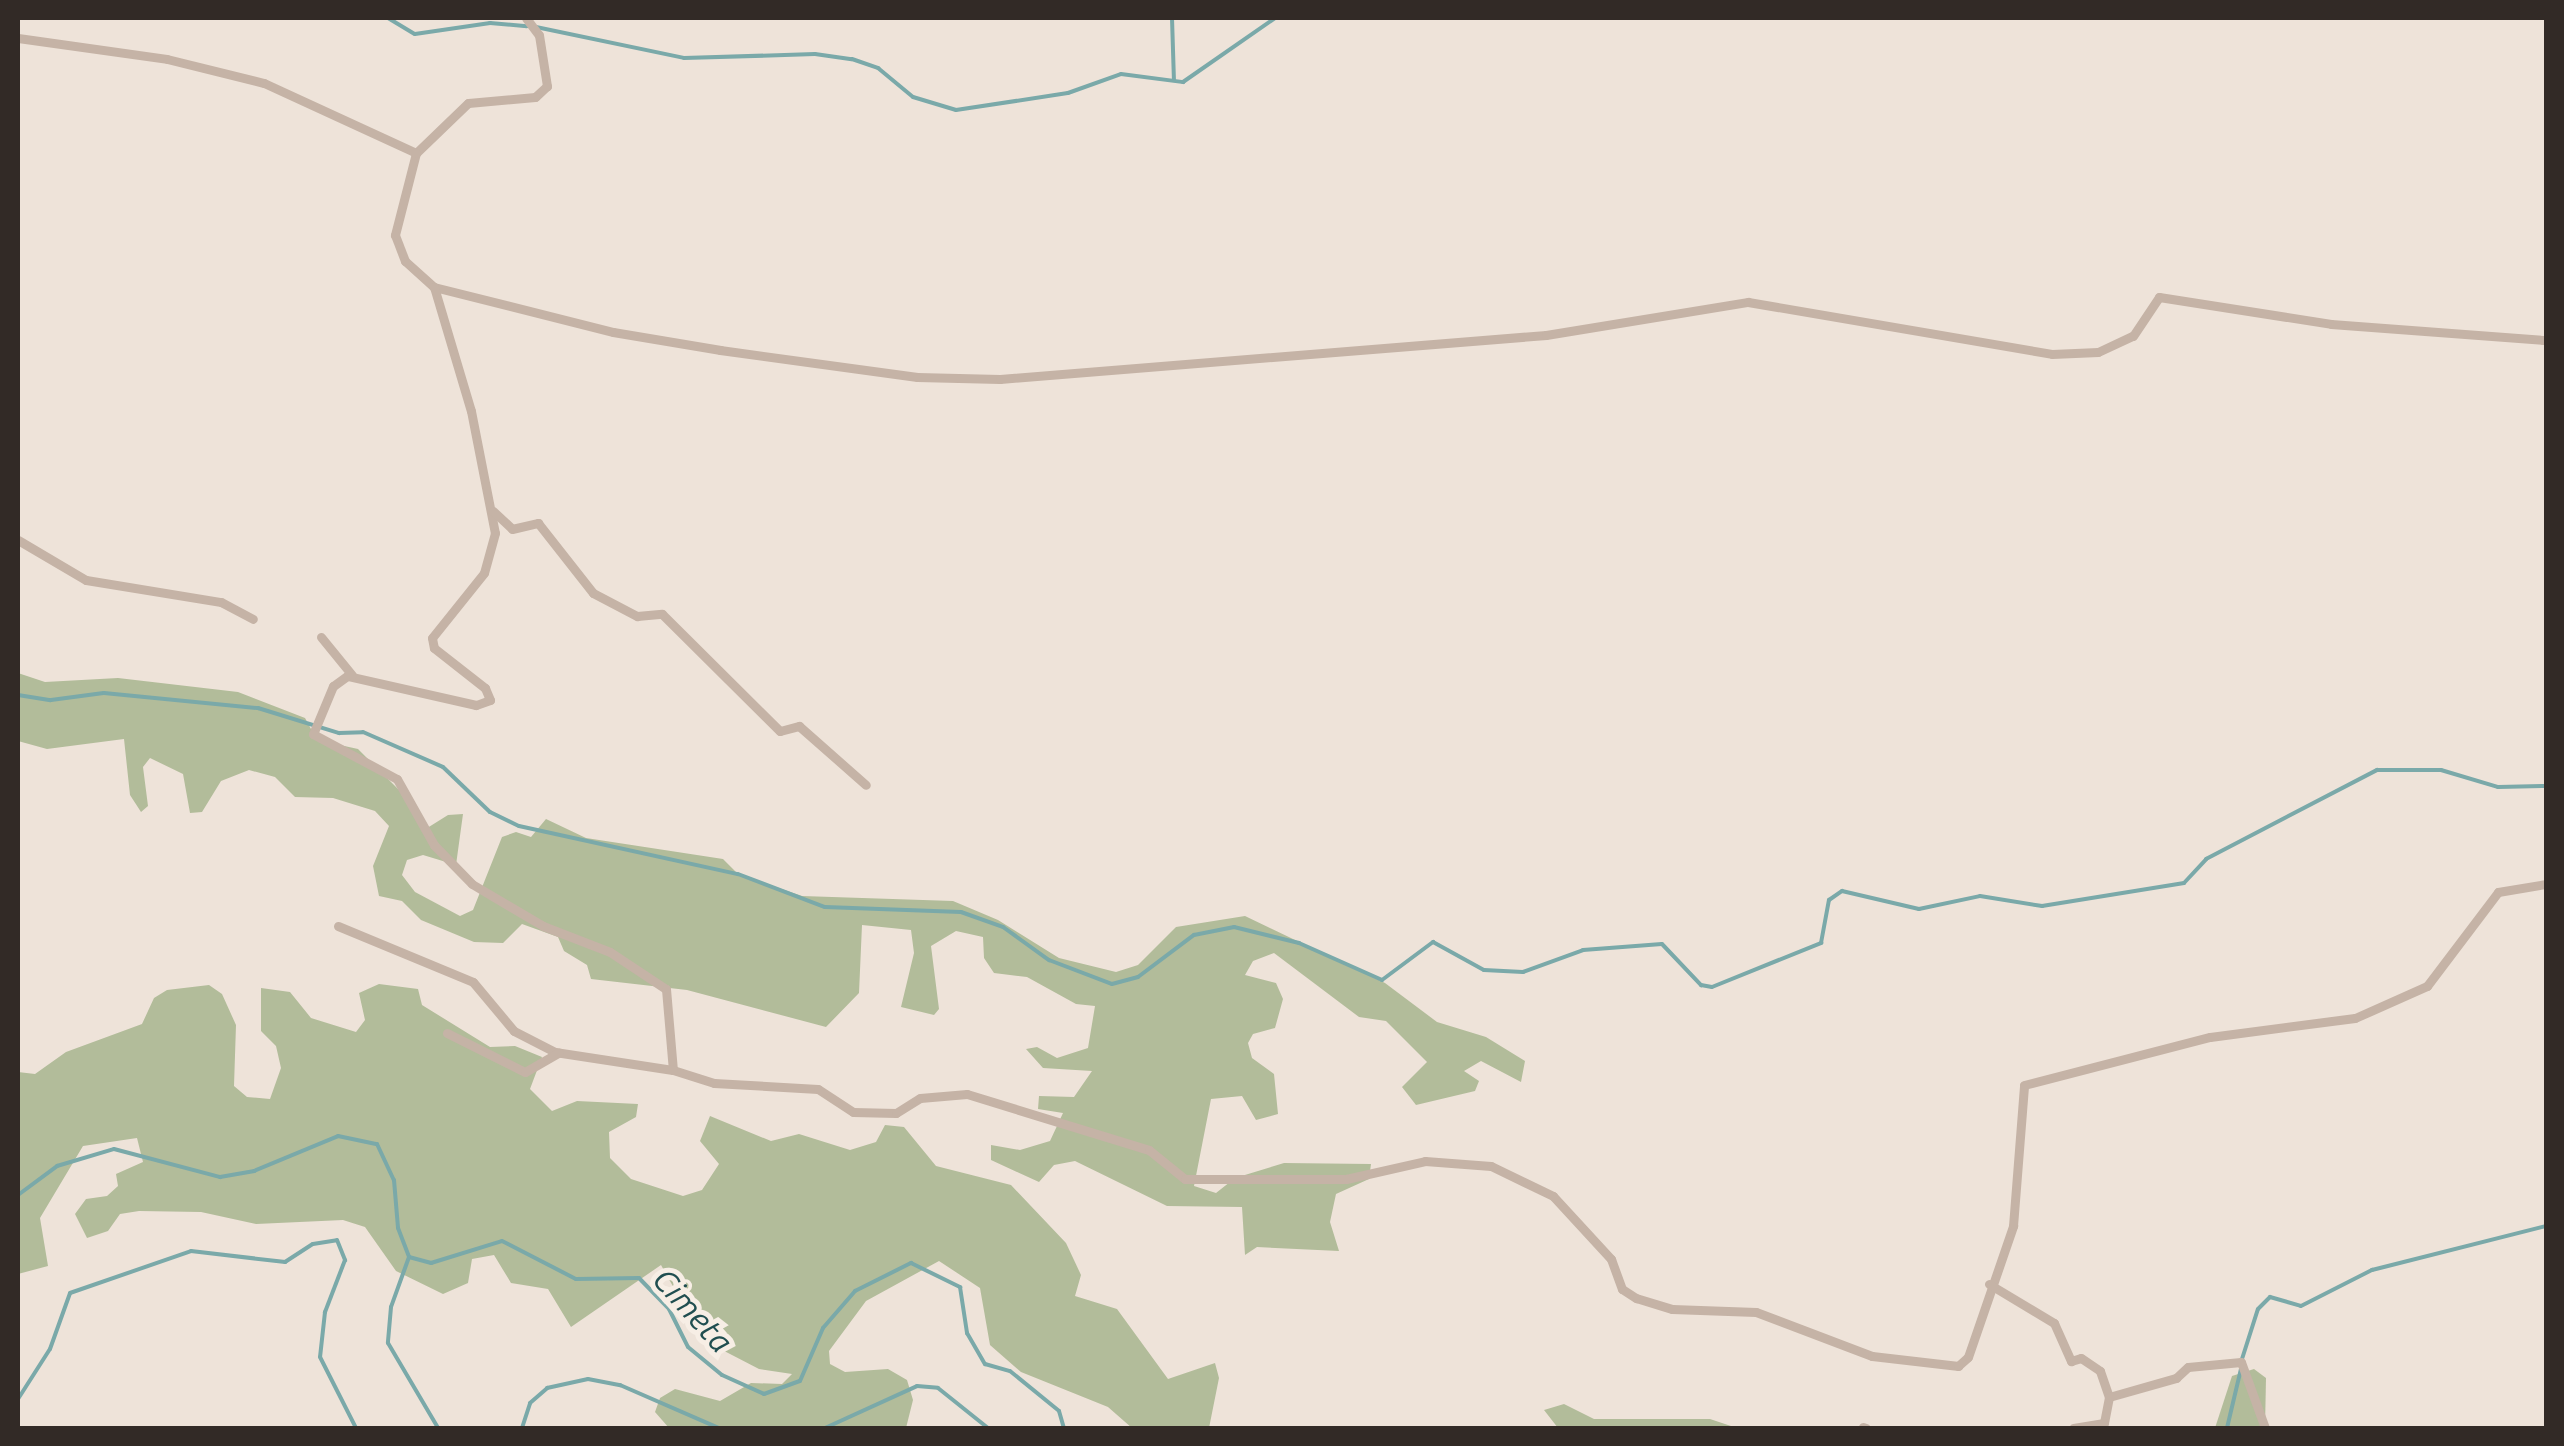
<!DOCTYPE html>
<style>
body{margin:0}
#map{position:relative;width:2564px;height:1446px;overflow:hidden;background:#eee3d9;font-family:Ubuntu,sans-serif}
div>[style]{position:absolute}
.green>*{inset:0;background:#b2bc9a}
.stream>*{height:4px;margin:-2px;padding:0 2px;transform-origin:2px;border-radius:2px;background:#7aa9a9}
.street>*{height:9px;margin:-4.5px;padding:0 4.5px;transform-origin:4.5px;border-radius:4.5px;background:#c5b3a6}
span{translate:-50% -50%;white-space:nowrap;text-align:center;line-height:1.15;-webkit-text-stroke:10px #f7eee5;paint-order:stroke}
.water-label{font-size:32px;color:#204e50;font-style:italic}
.frame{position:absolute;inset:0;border:20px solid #322a26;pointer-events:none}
</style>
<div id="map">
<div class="green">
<div style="clip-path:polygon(18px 673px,45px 682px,118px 678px,238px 692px,305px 718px,317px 740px,358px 749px,405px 796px,424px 830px,448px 815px,463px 814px,456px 865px,423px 855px,407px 860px,402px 875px,415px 892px,460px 916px,473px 910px,502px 837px,516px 832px,531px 837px,546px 819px,586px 838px,723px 859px,738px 874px,802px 896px,953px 901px,998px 920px,1059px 958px,1116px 972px,1138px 965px,1176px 927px,1245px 916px,1385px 983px,1437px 1022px,1486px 1037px,1525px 1061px,1521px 1082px,1481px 1061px,1464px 1071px,1479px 1081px,1475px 1091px,1416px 1105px,1402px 1087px,1427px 1062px,1386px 1021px,1359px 1017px,1274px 953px,1253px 961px,1245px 975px,1276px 983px,1283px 999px,1275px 1028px,1253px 1034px,1248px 1043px,1252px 1058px,1274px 1074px,1278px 1114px,1256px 1120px,1242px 1096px,1211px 1099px,1194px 1186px,1216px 1193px,1235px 1178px,1284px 1163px,1371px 1164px,1369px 1179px,1336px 1194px,1330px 1222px,1339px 1251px,1257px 1247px,1245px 1255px,1242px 1207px,1167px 1206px,1075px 1161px,1054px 1165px,1039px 1182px,991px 1160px,991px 1145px,1020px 1150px,1050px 1141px,1063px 1113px,1038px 1109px,1039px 1096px,1074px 1097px,1092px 1071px,1043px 1068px,1026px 1049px,1037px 1047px,1057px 1058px,1088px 1048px,1095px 1006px,1076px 1004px,1027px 977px,994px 973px,984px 958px,983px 937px,956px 931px,931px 946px,939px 1009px,934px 1015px,901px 1007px,914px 953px,911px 930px,862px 925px,859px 993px,826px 1027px,687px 990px,591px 979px,587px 965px,564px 951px,558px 937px,522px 924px,503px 943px,474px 942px,421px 920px,402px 901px,379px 896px,373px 866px,389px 826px,375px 811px,333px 798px,295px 797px,275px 777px,249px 770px,221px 781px,202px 812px,190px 813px,183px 774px,150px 758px,143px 767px,148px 806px,141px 812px,130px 795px,124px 739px,47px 749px,18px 741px)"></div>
<div style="clip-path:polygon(379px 984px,418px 989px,422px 1005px,490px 1047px,515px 1046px,542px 1057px,530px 1089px,552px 1111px,577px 1101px,638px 1104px,636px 1117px,609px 1132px,610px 1158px,631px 1179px,683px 1196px,702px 1190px,719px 1164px,700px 1141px,710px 1116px,771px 1141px,799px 1134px,850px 1150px,876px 1142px,885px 1125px,904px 1127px,936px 1166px,1011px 1185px,1066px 1243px,1081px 1275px,1075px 1296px,1117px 1309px,1168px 1379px,1215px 1363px,1219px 1378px,1209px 1428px,1132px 1428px,1108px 1407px,1021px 1372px,990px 1345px,980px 1288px,939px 1261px,866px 1301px,829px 1351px,830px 1364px,845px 1372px,888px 1369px,907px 1380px,913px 1400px,906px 1428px,669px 1428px,655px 1412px,660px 1398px,675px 1389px,720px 1401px,751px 1383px,782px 1384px,792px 1374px,759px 1369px,703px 1340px,661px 1265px,571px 1327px,548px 1289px,511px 1283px,494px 1255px,472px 1259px,468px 1283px,443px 1294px,396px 1271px,365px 1227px,343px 1220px,256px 1224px,201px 1212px,139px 1211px,120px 1214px,108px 1231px,87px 1238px,75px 1214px,86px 1199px,107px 1196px,118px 1186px,116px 1174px,143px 1162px,137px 1138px,83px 1146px,40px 1218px,48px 1266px,18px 1274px,18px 1072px,35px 1074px,66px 1052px,142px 1024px,154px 998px,167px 990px,209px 985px,222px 994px,236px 1025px,234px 1086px,247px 1097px,270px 1099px,281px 1068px,276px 1046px,261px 1031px,261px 988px,290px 992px,311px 1018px,356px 1032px,365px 1020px,359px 993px)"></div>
<div style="clip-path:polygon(2254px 1369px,2266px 1378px,2265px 1428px,2215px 1428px,2232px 1376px)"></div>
<div style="clip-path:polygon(1564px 1404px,1594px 1419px,1710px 1419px,1737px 1428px,1558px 1428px,1544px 1410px)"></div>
</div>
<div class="stream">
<div style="left:388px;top:18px;width:31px;rotate:31deg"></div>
<div style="left:415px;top:34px;width:76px;rotate:-8.3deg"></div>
<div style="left:490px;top:23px;width:37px;rotate:5deg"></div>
<div style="left:1172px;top:18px;width:62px;rotate:88.2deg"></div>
<div style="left:536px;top:27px;width:151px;rotate:11.8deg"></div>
<div style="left:684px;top:58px;width:131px;rotate:-1.7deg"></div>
<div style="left:815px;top:54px;width:37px;rotate:8deg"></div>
<div style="left:852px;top:59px;width:28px;rotate:19deg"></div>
<div style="left:878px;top:68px;width:45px;rotate:39.6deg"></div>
<div style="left:913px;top:97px;width:45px;rotate:16.8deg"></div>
<div style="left:956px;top:110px;width:113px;rotate:-8.6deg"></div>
<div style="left:1068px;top:93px;width:56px;rotate:-19.7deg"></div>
<div style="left:1121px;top:74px;width:63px;rotate:7.4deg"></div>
<div style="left:1183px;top:82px;width:112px;rotate:-34.8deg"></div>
<div style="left:18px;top:695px;width:33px;rotate:9deg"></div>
<div style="left:51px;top:700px;width:53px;rotate:-7.5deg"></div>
<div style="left:104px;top:693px;width:155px;rotate:5.6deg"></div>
<div style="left:258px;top:708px;width:85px;rotate:17.2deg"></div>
<div style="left:339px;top:733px;width:24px;rotate:-2deg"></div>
<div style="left:363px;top:732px;width:87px;rotate:23.6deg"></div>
<div style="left:443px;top:767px;width:65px;rotate:43.8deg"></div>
<div style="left:490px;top:812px;width:32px;rotate:26deg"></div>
<div style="left:519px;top:826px;width:224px;rotate:12.4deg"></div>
<div style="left:738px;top:874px;width:93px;rotate:20.8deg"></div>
<div style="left:825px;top:907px;width:136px;rotate:2.1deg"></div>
<div style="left:961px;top:912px;width:45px;rotate:19.7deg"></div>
<div style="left:1003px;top:927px;width:57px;rotate:35.7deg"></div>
<div style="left:1049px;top:960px;width:67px;rotate:20.9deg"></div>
<div style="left:1112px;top:984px;width:27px;rotate:-15deg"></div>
<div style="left:1138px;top:977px;width:70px;rotate:-36.9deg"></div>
<div style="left:1194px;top:935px;width:41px;rotate:-11.3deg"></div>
<div style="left:1234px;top:927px;width:67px;rotate:13.8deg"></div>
<div style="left:1299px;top:943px;width:91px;rotate:24deg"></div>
<div style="left:1382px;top:980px;width:64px;rotate:-36.7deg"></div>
<div style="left:1433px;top:942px;width:58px;rotate:28.8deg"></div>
<div style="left:1484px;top:970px;width:39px;rotate:3deg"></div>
<div style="left:1523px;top:972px;width:64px;rotate:-20.1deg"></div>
<div style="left:1583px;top:950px;width:79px;rotate:-4.3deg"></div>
<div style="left:1662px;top:944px;width:57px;rotate:46.4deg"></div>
<div style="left:1701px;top:985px;width:11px;rotate:10deg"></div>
<div style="left:1712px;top:987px;width:118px;rotate:-22deg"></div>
<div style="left:1821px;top:943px;width:44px;rotate:-79.5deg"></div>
<div style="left:1829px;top:900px;width:16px;rotate:-35deg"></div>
<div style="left:1842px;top:891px;width:79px;rotate:13.2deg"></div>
<div style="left:1919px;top:909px;width:62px;rotate:-12deg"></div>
<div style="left:1980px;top:896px;width:63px;rotate:9.2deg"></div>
<div style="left:2042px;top:906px;width:144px;rotate:-9.2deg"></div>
<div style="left:2184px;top:883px;width:33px;rotate:-47deg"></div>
<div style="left:2206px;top:859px;width:193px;rotate:-27.5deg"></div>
<div style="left:2377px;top:770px;width:64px"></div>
<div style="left:2441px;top:770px;width:59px;rotate:16.6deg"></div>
<div style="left:2498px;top:787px;width:48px;rotate:-1.2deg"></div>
<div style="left:18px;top:1195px;width:49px;rotate:-36.6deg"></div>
<div style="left:57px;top:1166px;width:59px;rotate:-16.6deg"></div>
<div style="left:114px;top:1149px;width:110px;rotate:14.8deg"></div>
<div style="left:220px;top:1177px;width:35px;rotate:-10deg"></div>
<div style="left:254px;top:1171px;width:91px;rotate:-22.6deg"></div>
<div style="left:338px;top:1136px;width:40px;rotate:12deg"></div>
<div style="left:377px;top:1144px;width:40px;rotate:65deg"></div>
<div style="left:394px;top:1180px;width:48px;rotate:85.2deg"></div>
<div style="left:398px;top:1228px;width:31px;rotate:69deg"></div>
<div style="left:409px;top:1257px;width:23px;rotate:15deg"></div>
<div style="left:431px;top:1263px;width:74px;rotate:-17.2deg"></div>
<div style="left:502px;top:1241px;width:83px;rotate:27.2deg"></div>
<div style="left:576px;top:1279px;width:63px;rotate:-0.9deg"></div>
<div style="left:639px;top:1278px;width:43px;rotate:45.9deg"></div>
<div style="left:669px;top:1309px;width:42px;rotate:63.4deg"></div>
<div style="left:688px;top:1347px;width:44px;rotate:39.5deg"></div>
<div style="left:722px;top:1375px;width:46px;rotate:24.3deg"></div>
<div style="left:764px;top:1394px;width:38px;rotate:-20deg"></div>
<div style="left:800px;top:1381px;width:58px;rotate:-66.5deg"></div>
<div style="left:823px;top:1328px;width:49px;rotate:-49.1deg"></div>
<div style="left:855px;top:1291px;width:63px;rotate:-26.6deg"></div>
<div style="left:911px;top:1263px;width:55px;rotate:26.1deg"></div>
<div style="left:960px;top:1287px;width:47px;rotate:81.3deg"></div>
<div style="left:967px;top:1333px;width:36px;rotate:60deg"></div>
<div style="left:985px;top:1364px;width:26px;rotate:16deg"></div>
<div style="left:1010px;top:1371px;width:63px;rotate:39.2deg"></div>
<div style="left:1059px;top:1411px;width:18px;rotate:74deg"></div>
<div style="left:409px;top:1257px;width:53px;rotate:109.8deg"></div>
<div style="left:391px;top:1307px;width:36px;rotate:95deg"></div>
<div style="left:388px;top:1343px;width:99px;rotate:59.5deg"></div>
<div style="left:2242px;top:1359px;width:52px;rotate:-72.3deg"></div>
<div style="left:2258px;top:1309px;width:17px;rotate:-45deg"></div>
<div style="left:2270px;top:1297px;width:32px;rotate:16deg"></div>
<div style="left:2301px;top:1306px;width:80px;rotate:-26.9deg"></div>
<div style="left:2372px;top:1270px;width:179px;rotate:-14.2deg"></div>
<div style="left:18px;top:1399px;width:59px;rotate:-57.4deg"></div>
<div style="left:50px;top:1349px;width:59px;rotate:-70.3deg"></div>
<div style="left:70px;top:1293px;width:128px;rotate:-19.1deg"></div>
<div style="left:191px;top:1251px;width:95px;rotate:6.7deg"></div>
<div style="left:285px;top:1262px;width:33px;rotate:-33deg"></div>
<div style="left:313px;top:1244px;width:24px;rotate:-9deg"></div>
<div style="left:337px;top:1240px;width:22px;rotate:68deg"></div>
<div style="left:345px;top:1260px;width:56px;rotate:111deg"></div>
<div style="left:325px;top:1312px;width:45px;rotate:96.3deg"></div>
<div style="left:320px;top:1357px;width:80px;rotate:63.1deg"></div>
<div style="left:522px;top:1428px;width:26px;rotate:-72deg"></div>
<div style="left:530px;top:1403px;width:23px;rotate:-41deg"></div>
<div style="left:547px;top:1388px;width:42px;rotate:-12.4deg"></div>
<div style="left:588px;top:1379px;width:33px;rotate:11deg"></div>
<div style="left:620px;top:1385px;width:108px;rotate:23.5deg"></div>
<div style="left:825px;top:1428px;width:101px;rotate:-24.5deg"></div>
<div style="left:917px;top:1386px;width:21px;rotate:5deg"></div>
<div style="left:938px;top:1388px;width:64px;rotate:38.7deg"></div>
<div style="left:2227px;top:1428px;width:61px;rotate:-76.7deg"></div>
</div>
<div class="street">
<div style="left:526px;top:18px;width:21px;rotate:53deg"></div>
<div style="left:539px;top:35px;width:52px;rotate:81.1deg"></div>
<div style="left:547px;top:86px;width:16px;rotate:137deg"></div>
<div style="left:535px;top:97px;width:67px;rotate:174.9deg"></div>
<div style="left:468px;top:103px;width:72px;rotate:136.1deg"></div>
<div style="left:416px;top:153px;width:85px;rotate:104.4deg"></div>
<div style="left:395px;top:235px;width:28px;rotate:69deg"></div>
<div style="left:405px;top:261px;width:39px;rotate:42deg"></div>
<div style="left:434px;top:287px;width:185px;rotate:14.1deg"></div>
<div style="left:613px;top:332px;width:109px;rotate:9.5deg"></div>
<div style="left:720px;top:350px;width:199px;rotate:7.8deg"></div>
<div style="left:917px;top:377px;width:83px;rotate:1.4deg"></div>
<div style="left:1000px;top:379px;width:548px;rotate:-4.61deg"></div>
<div style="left:1546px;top:335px;width:205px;rotate:-9.3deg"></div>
<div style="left:1748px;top:302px;width:308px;rotate:9.7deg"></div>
<div style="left:2052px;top:354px;width:46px;rotate:-2.5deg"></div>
<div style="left:2098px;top:352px;width:38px;rotate:-25deg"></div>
<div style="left:2133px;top:336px;width:47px;rotate:-56.3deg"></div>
<div style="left:2159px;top:297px;width:174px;rotate:8.9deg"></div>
<div style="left:2331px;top:324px;width:216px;rotate:4.3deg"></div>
<div style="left:18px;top:38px;width:150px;rotate:8deg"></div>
<div style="left:167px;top:59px;width:100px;rotate:13.9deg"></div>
<div style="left:264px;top:83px;width:167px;rotate:24.7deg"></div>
<div style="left:434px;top:287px;width:129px;rotate:73.4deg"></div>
<div style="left:471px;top:411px;width:124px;rotate:78.9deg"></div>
<div style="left:495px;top:533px;width:41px;rotate:105.4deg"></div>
<div style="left:484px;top:573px;width:83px;rotate:128.7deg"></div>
<div style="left:432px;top:638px;width:10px;rotate:79deg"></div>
<div style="left:434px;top:648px;width:65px;rotate:38.1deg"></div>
<div style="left:485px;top:688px;width:13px;rotate:67deg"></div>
<div style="left:490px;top:700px;width:15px;rotate:160deg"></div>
<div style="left:476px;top:705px;width:132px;rotate:-167.3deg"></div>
<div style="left:347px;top:676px;width:17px;rotate:144deg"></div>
<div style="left:333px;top:686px;width:52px;rotate:112.6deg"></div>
<div style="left:313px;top:734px;width:95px;rotate:28.2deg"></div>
<div style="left:397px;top:779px;width:76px;rotate:60.7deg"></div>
<div style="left:434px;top:845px;width:54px;rotate:45.7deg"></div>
<div style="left:472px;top:884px;width:82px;rotate:30.6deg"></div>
<div style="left:543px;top:926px;width:72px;rotate:21.2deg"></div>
<div style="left:610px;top:952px;width:67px;rotate:33.5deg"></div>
<div style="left:666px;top:989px;width:81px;rotate:85.1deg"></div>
<div style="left:673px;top:1070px;width:43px;rotate:17.6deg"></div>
<div style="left:714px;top:1083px;width:104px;rotate:3.3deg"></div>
<div style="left:818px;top:1089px;width:42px;rotate:33.3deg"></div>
<div style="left:853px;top:1112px;width:43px;rotate:1.3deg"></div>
<div style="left:896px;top:1113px;width:28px;rotate:-32deg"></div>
<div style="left:920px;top:1098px;width:47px;rotate:-4.9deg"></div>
<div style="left:967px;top:1094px;width:190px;rotate:17.1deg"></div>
<div style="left:1149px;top:1150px;width:46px;rotate:38.9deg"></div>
<div style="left:1185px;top:1179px;width:161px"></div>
<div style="left:1346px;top:1179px;width:81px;rotate:-12.8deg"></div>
<div style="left:1425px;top:1161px;width:66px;rotate:4.3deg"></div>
<div style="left:1491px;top:1166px;width:69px;rotate:25.8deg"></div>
<div style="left:1553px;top:1196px;width:86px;rotate:47.4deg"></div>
<div style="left:1611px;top:1259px;width:32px;rotate:70deg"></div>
<div style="left:1622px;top:1289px;width:17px;rotate:33deg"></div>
<div style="left:1636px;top:1298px;width:38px;rotate:17deg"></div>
<div style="left:1672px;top:1309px;width:84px;rotate:2deg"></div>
<div style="left:1756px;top:1312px;width:124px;rotate:20.8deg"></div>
<div style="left:1872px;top:1356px;width:87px;rotate:6.6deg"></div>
<div style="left:1958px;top:1366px;width:13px;rotate:-42deg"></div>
<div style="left:1968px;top:1357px;width:139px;rotate:-71deg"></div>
<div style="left:2013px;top:1226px;width:141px;rotate:-85.5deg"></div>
<div style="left:2024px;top:1085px;width:192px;rotate:-14.5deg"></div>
<div style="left:2210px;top:1037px;width:146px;rotate:-7.5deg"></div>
<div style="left:2355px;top:1018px;width:79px;rotate:-24deg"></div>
<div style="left:2427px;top:986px;width:118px;rotate:-52.9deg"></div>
<div style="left:2498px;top:892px;width:49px;rotate:-9.5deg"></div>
<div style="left:493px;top:511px;width:26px;rotate:43deg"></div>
<div style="left:512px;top:529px;width:27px;rotate:-13deg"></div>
<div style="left:538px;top:523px;width:89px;rotate:51.8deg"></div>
<div style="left:593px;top:593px;width:50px;rotate:27.6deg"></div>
<div style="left:637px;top:616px;width:25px;rotate:-5deg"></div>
<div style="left:662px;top:614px;width:166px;rotate:44.8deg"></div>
<div style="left:780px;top:731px;width:20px;rotate:-15deg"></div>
<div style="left:799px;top:726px;width:89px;rotate:41.4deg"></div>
<div style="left:18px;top:540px;width:79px;rotate:30.5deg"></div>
<div style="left:86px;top:580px;width:137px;rotate:9.3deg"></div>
<div style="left:221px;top:602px;width:36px;rotate:28deg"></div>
<div style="left:321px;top:637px;width:49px;rotate:50.8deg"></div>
<div style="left:338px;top:926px;width:146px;rotate:22.5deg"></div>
<div style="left:473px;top:982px;width:64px;rotate:50.1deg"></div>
<div style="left:514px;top:1031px;width:46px;rotate:27.1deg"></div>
<div style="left:555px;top:1052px;width:119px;rotate:8.7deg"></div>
<div style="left:447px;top:1033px;width:87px;rotate:26.6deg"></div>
<div style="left:525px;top:1072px;width:39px;rotate:-30deg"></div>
<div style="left:1989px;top:1284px;width:76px;rotate:31deg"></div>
<div style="left:2054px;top:1323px;width:42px;rotate:65.9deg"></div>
<div style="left:2071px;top:1361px;width:10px;rotate:-17deg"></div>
<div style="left:2081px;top:1358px;width:23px;rotate:34deg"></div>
<div style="left:2100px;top:1371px;width:28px;rotate:71deg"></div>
<div style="left:2109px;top:1397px;width:26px;rotate:101deg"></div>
<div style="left:2104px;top:1423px;width:31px;rotate:171deg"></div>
<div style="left:2109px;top:1397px;width:70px;rotate:-15.8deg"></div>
<div style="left:2176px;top:1378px;width:16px;rotate:-43deg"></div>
<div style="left:2188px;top:1367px;width:53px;rotate:-5.4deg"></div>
<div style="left:2241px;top:1362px;width:70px;rotate:70deg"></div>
<div style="left:1863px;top:1427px;width:3px;rotate:18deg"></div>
</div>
<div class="water-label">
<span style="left:693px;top:1310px;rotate:48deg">Cimeta</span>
</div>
<div class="frame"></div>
</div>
